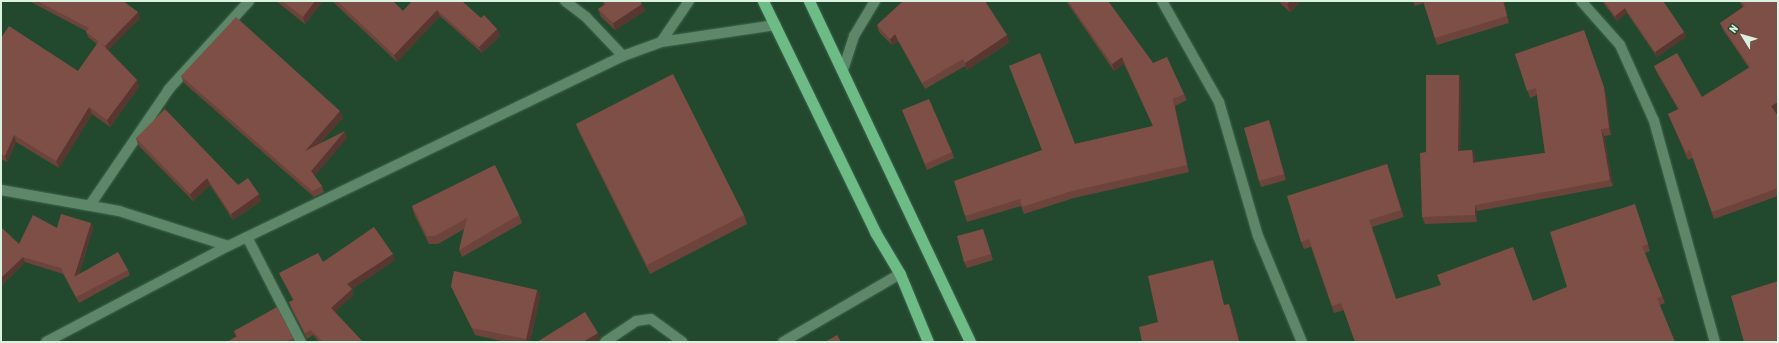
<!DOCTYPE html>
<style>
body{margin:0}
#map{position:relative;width:1779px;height:343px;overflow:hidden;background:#22492e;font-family:"Asap Condensed",sans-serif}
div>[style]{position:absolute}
.roads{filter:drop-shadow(0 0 1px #41654f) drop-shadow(0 0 1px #41654f)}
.minor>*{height:10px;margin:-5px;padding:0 5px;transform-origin:5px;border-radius:5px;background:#5e8769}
.tertiary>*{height:10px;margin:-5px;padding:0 5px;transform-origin:5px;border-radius:5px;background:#5e8769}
.trunk>*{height:11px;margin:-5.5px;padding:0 5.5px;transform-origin:5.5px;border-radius:5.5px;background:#6dbc86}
.wall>*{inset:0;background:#6c443c}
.shaded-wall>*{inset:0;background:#583731}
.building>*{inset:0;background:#7d4f46}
span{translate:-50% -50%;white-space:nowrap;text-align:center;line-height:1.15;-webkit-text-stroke:3px #22492e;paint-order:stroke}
.frame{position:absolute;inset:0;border:2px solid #dcf2e1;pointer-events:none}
.north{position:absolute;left:1723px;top:16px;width:40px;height:40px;-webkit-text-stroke:3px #22492e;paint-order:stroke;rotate:307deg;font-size:11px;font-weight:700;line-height:16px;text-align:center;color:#dcf2e1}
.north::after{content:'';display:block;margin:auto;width:14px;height:18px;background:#dcf2e1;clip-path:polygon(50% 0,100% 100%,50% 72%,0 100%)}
</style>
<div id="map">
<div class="roads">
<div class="minor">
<div style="left:565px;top:1px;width:26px;rotate:37deg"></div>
<div style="left:586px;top:17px;width:54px;rotate:46.5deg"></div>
<div style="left:1162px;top:1px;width:116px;rotate:60.6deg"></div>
<div style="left:1219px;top:102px;width:140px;rotate:73.8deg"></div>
<div style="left:1258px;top:236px;width:115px;rotate:67.5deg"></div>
<div style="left:1581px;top:1px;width:59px;rotate:48.4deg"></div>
<div style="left:1620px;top:45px;width:83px;rotate:65.9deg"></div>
<div style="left:1654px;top:121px;width:229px;rotate:74.6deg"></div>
<div style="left:1px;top:190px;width:120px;rotate:10.1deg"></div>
<div style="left:119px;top:211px;width:114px;rotate:17.8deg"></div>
<div style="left:90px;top:205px;width:140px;rotate:-55.7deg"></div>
<div style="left:169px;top:89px;width:119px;rotate:-47.7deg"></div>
<div style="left:247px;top:237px;width:118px;rotate:62.8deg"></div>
<div style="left:605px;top:342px;width:37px;rotate:-34deg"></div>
<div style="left:636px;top:321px;width:15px;rotate:-8deg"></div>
<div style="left:651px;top:319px;width:39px;rotate:36deg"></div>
<div style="left:783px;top:342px;width:135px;rotate:-30.2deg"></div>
</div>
<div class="tertiary">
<div style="left:661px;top:42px;width:50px;rotate:-55.7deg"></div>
<div style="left:843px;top:70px;width:36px;rotate:-72deg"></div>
<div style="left:854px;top:36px;width:41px;rotate:-59deg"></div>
<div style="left:46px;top:342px;width:206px;rotate:-27.8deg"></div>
<div style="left:228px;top:246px;width:438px;rotate:-25.7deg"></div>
<div style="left:623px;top:56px;width:40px;rotate:-20.2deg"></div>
<div style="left:661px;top:42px;width:116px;rotate:-8.4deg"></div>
</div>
<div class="trunk">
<div style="left:763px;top:1px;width:257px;rotate:64.1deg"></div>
<div style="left:875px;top:232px;width:49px;rotate:59.2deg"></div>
<div style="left:900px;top:274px;width:74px;rotate:67.6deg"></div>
<div style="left:809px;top:1px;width:377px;rotate:64.7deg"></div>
</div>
</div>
<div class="wall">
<div style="clip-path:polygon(29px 1px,123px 1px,140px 18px,108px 50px,137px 80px,139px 87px,110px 127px,92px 114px,59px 168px,16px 142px,7px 162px,1px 159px,1px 38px,78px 71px,97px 44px,88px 37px,86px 31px)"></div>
<div style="clip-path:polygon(276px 1px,323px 1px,305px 24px)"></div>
<div style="clip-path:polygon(332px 1px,393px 1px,403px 11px,412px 1px,481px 18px,497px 29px,500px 36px,482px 53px,440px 16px,397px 62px)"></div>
<div style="clip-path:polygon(602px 1px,640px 1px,645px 11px,615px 30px,601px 17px,598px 9px,604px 5px)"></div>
<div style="clip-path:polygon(1066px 1px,1108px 1px,1153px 63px,1184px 94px,1187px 100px,1175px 106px,1189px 172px,1074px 198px,1024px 214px,1021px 206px,967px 222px,965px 216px,1075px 144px,1153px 126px,1124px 64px,1114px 71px)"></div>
<div style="clip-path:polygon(1278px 1px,1301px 1px,1290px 12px)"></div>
<div style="clip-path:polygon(1413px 1px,1504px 1px,1509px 23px,1437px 45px,1424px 3px,1415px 6px)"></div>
<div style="clip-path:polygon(1602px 1px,1663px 1px,1684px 32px,1686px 37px,1657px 57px,1627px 13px,1617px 21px)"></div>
<div style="clip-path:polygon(1739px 1px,1778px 1px,1778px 110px,1775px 112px,1778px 116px,1778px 196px,1714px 219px,1693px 158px,1688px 160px,1668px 114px,1678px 109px,1657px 73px,1654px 66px,1702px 97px,1749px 68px,1723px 30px,1720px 23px,1743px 7px)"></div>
<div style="clip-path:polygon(877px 25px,1010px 42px,967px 70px,965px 66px,925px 89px,898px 41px,892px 45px,879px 32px)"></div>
<div style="clip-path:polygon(1515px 54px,1606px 94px,1611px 135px,1604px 136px,1613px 186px,1477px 211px,1477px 222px,1425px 224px,1422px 217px,1426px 152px,1459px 75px,1461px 82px,1460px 151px,1472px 150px,1475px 157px,1475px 162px,1545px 153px,1537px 95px,1530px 98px)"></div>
<div style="clip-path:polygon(181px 76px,343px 118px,319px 144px,347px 138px,314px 176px,322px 186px,324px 192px,314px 197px,184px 83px)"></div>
<div style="clip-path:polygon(902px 110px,952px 152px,954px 158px,927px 170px)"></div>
<div style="clip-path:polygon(576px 124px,744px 215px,747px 224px,650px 274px,579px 132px)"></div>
<div style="clip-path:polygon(1271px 126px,1286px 180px,1261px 187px,1259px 181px)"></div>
<div style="clip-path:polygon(136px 138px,259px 194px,261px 201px,233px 220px,210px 185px,193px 201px,138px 145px)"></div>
<div style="clip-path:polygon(1387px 164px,1404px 217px,1372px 227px,1396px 299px,1533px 301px,1567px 287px,1637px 211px,1650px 251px,1645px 253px,1665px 303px,1660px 305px,1344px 310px,1334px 313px,1311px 247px,1304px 249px,1301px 242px)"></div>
<div style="clip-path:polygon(412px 206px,519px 215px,522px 223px,462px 257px,459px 250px,464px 229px,438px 244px,429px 244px,414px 214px)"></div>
<div style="clip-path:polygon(91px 223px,93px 228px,79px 274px,128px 270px,130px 275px,79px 303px,63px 274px,25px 262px,1px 286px,19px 244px,57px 228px)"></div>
<div style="clip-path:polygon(985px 235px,993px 260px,967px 268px,964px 262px)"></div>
<div style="clip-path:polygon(395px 260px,352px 289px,354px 294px,335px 312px,363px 342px,319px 342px,313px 335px,307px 339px,291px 308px,289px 302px,293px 300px,282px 279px,279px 273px,323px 262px)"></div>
<div style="clip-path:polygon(451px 286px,537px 290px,540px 297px,530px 342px,506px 342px,475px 335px,454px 293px)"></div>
<div style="clip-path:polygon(234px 331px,293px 338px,294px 342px,227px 342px,236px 337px)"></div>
</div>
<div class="shaded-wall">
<div style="clip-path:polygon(315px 1px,323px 1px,305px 24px,303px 17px)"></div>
<div style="clip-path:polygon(1290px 1px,1301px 1px,1290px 12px,1287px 4px)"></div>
<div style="clip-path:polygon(1503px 1px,1504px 1px,1509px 23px,1507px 16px)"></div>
<div style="clip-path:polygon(642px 4px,645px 11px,615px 30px,613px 23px)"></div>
<div style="clip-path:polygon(1625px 8px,1627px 13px,1617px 21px,1615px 16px)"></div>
<div style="clip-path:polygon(437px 10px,440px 16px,397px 62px,394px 55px)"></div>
<div style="clip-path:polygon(138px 12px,140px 18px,107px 52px,105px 46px)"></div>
<div style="clip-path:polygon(497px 29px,500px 36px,482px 53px,479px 47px)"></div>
<div style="clip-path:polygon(1584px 30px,1606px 94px,1611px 135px,1609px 128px)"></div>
<div style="clip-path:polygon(1684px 32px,1686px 37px,1657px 57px,1655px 52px)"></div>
<div style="clip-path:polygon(895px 34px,898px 41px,892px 45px,890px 39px)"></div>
<div style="clip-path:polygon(1007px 35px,1010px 42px,967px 70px,965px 63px)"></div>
<div style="clip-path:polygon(1122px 57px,1124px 64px,1114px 71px,1112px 64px)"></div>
<div style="clip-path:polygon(1459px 75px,1461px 82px,1460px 157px,1458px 151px)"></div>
<div style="clip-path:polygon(137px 80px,139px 87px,110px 127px,107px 120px)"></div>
<div style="clip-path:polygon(1173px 99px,1175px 106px,1189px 172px,1187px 165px)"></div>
<div style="clip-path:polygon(1778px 102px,1778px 110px,1774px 113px,1771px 106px)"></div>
<div style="clip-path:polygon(89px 107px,92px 114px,59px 168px,56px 161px)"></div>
<div style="clip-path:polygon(340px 111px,343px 118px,307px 157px,305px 151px)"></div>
<div style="clip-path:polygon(1269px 120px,1271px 126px,1286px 180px,1284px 174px)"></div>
<div style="clip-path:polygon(1601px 129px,1604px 136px,1613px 186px,1610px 180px)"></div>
<div style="clip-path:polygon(345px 131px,347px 138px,313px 178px,311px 171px)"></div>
<div style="clip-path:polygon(14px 135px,16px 142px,7px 162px,5px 156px)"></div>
<div style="clip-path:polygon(1472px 150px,1475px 157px,1475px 169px,1473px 163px)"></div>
<div style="clip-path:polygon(1387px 164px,1389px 171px,1404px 217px,1401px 210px)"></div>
<div style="clip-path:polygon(207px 178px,210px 185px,193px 201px,190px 194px)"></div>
<div style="clip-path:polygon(259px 194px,261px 201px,233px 220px,231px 214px)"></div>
<div style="clip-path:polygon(1475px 205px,1477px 211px,1477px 222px,1475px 215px)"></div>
<div style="clip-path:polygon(91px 223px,93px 228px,76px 283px,74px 277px)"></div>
<div style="clip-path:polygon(393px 254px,395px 260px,352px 289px,354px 294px,333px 314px,331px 308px,347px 284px)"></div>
<div style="clip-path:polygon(23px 257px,25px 262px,1px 286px,1px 278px)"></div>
<div style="clip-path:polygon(1213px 260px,1215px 267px,1226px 312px,1224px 305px)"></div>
<div style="clip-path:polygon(537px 290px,540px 297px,530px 342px,527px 342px,526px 339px)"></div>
<div style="clip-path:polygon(1229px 304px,1232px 311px,1240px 342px,1239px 342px)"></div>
<div style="clip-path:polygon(598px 333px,600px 338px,594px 342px,583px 342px)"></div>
</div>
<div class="building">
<div style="clip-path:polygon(37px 1px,123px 1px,138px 12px,105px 46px,86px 32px,89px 28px)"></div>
<div style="clip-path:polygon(282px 1px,315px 1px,303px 17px)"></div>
<div style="clip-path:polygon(337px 1px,393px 1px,403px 11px,412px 1px,462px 1px,481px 18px,484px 15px,497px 29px,479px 47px,437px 10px,394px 55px)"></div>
<div style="clip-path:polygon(604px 1px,640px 1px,642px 4px,613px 23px,598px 9px,606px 4px)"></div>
<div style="clip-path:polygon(903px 1px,985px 1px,1007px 35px,965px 63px,963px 59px,922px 83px,895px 34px,890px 39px,877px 25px)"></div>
<div style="clip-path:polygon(1068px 1px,1108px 1px,1153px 63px,1167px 57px,1184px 94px,1173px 99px,1187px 165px,1072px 191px,1022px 207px,1020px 199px,965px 216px,954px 181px,1042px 150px,1009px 66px,1040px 53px,1075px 144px,1153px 126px,1122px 57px,1112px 64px)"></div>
<div style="clip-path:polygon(1284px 1px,1290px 1px,1287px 4px)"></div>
<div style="clip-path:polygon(1423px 1px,1503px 1px,1507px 16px,1435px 38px)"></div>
<div style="clip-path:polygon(1604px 1px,1663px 1px,1684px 32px,1655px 52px,1625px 8px,1615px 16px)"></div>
<div style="clip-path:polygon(1741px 1px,1778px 1px,1778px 102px,1771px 106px,1778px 116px,1778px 188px,1712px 212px,1690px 150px,1686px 153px,1668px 114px,1679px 109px,1654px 66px,1677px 53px,1702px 97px,1750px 67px,1720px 23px,1745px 6px)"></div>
<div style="clip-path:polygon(236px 17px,340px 111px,305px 151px,345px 131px,311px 171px,322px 186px,312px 191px,181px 76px)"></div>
<div style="clip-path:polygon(9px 26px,78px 71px,99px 41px,137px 80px,107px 120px,89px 107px,56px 161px,14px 135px,5px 156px,1px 154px,1px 38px)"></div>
<div style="clip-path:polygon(1584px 30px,1604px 87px,1609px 128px,1601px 129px,1610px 180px,1475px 205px,1475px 215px,1422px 217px,1420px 153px,1426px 152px,1426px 75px,1459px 75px,1458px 151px,1472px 150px,1473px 163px,1545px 153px,1536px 88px,1527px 91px,1515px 54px)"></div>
<div style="clip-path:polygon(673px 74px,744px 215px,647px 265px,576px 124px)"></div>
<div style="clip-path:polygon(929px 99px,952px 152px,925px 164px,902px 110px)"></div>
<div style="clip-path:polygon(165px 109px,238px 185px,248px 178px,259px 194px,231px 214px,207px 178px,190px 194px,136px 138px)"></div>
<div style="clip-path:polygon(1269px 120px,1284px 174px,1259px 181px,1244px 128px)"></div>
<div style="clip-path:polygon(1387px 164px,1401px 210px,1369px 220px,1396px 299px,1441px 285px,1437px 275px,1513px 247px,1533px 301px,1567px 287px,1550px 232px,1635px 204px,1648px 244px,1642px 246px,1662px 296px,1657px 298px,1675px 342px,1355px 342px,1341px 303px,1332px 306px,1309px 239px,1301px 242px,1287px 196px)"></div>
<div style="clip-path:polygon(495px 165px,519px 215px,459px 250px,467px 218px,435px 236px,427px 236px,412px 206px)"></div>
<div style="clip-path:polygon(61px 214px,91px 223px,74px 277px,118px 252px,128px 270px,76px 297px,61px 268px,23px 257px,1px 278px,1px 227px,19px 244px,33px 215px,57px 228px)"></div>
<div style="clip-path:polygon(374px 227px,393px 254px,347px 284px,352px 289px,331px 308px,363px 342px,323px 342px,311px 330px,305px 333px,289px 302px,294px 300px,279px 273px,318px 253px,323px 262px)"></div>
<div style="clip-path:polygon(983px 229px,991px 254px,964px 262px,957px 236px)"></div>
<div style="clip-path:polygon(1213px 260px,1224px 305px,1229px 304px,1239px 341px,1236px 342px,1142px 342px,1139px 327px,1158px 322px,1148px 276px)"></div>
<div style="clip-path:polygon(454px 271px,537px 290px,526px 339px,472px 328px,451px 286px)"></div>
<div style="clip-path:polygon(1778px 281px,1778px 342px,1744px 342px,1731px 296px)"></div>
<div style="clip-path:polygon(277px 307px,293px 338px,285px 342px,227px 342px,237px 336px,234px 331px)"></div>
<div style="clip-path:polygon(585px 312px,598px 333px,583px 342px,537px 342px)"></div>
<div style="clip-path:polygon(837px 335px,841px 342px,825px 342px)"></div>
</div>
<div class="frame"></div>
<div class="north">N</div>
</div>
